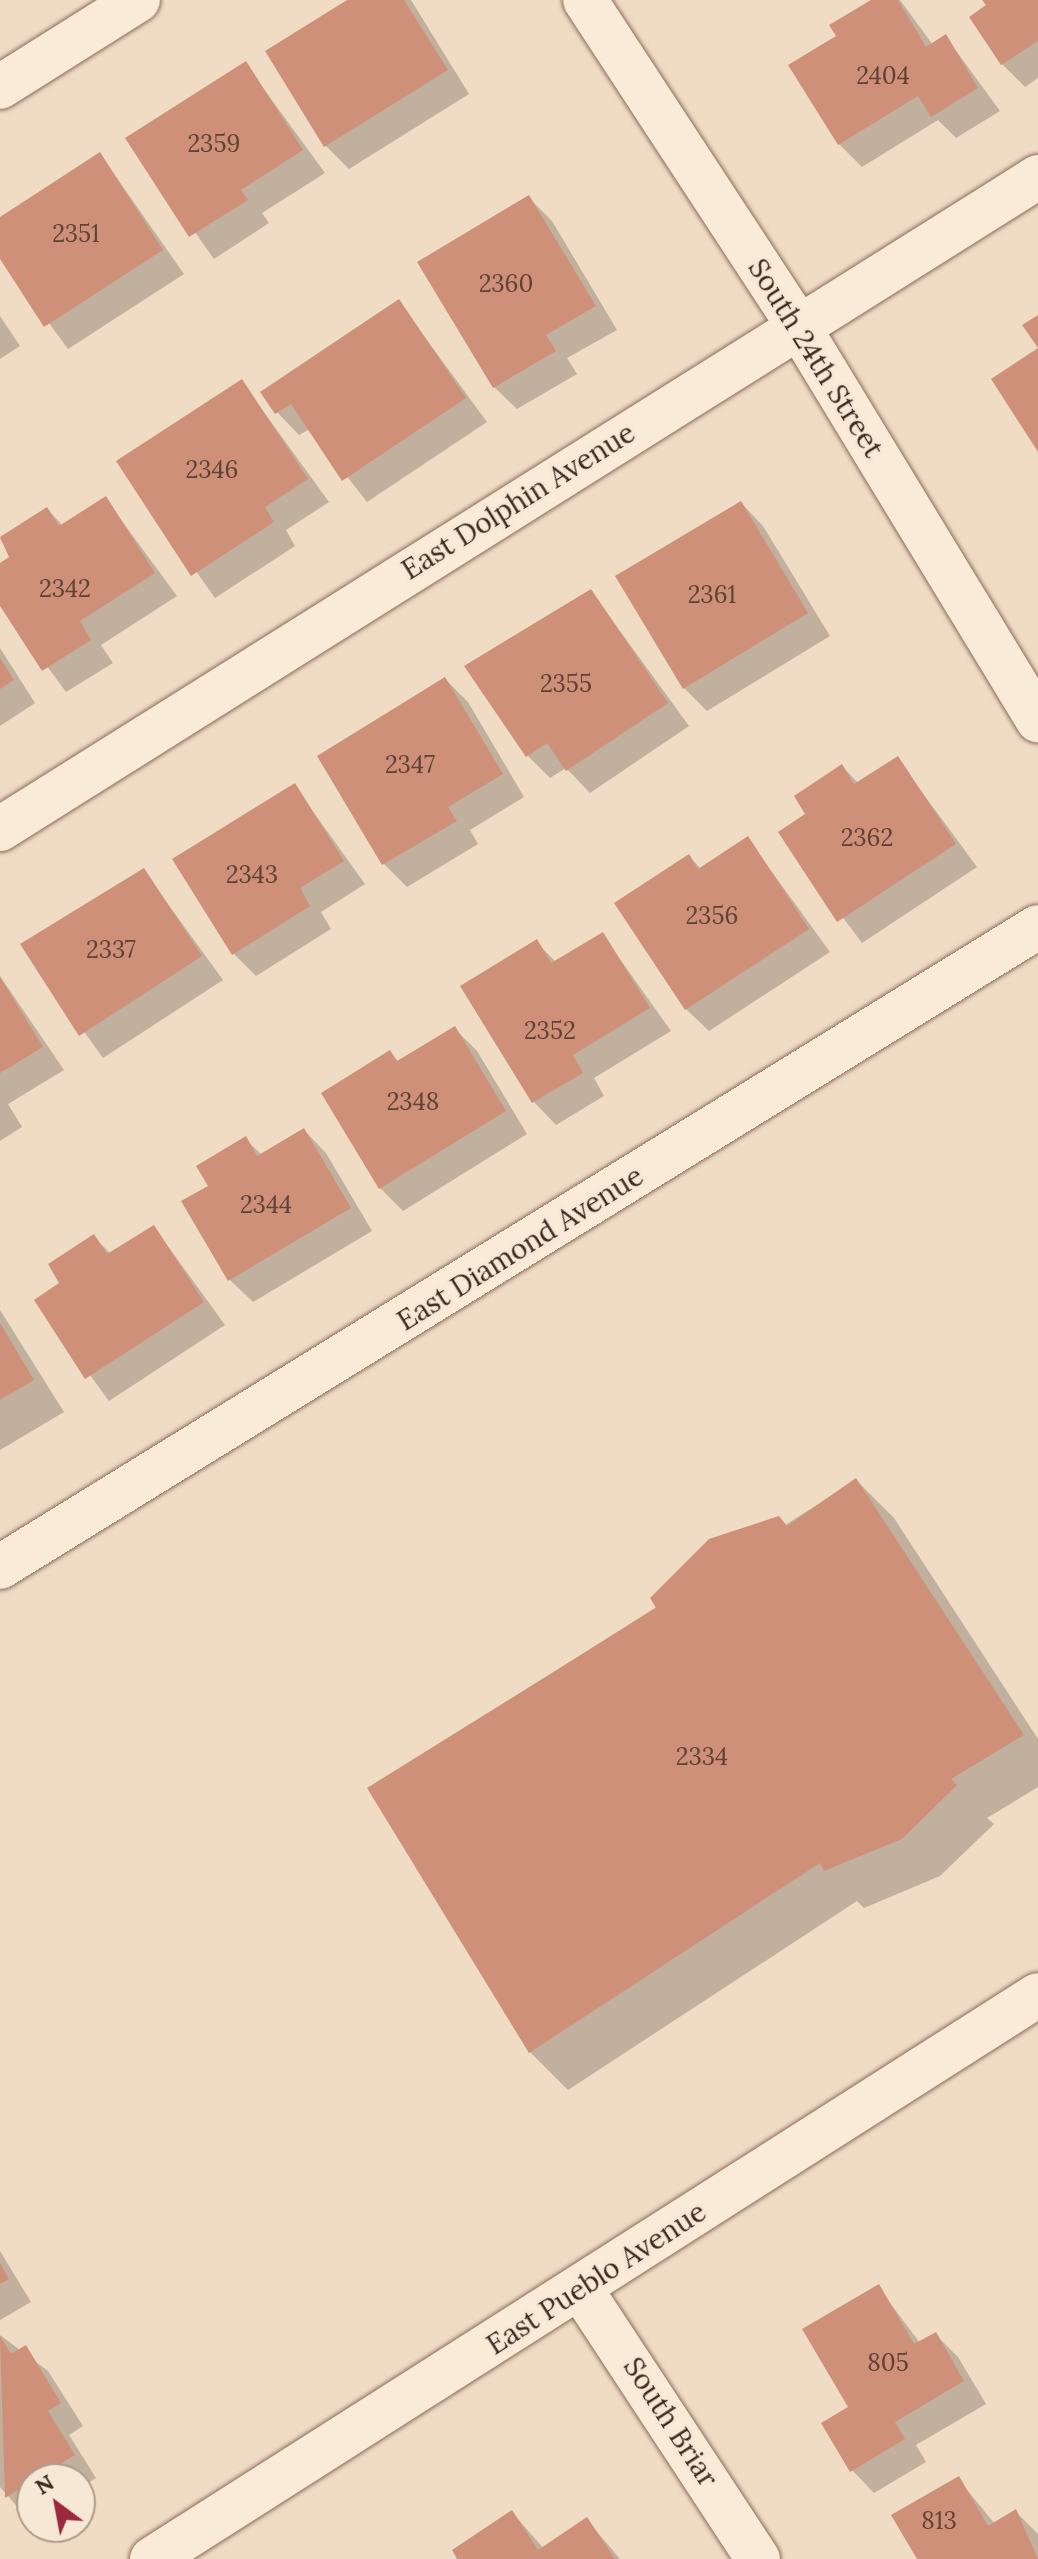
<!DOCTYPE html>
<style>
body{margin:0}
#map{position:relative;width:1038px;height:2559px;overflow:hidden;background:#f0dcc5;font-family:Lora,serif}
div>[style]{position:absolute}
.shadow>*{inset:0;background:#0003}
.building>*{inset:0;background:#cf9079}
.roads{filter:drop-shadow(0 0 2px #8b6c5a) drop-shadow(0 0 2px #8b6c5a)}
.minor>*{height:44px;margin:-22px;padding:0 22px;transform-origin:22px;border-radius:22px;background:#faebd8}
span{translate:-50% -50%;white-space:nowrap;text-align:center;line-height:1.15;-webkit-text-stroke:6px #f7e7d5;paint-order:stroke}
.number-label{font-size:24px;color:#604235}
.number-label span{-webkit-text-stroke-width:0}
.street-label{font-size:28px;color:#3b281e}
.north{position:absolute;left:16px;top:2463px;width:80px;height:80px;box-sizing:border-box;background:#f7e7d5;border:2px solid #ac9b8c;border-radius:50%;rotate:328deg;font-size:22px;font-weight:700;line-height:32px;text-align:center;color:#3b281e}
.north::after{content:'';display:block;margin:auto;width:28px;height:36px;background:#9c283b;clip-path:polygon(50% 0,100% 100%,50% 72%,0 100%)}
</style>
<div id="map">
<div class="shadow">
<div style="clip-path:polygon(351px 0,411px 0,469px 94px,349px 169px,326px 146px,268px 51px)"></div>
<div style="clip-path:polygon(875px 0,900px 0,933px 45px,946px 37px,1000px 111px,956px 138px,938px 120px,862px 167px,839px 144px,839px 37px)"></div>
<div style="clip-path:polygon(985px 0,1038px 0,1038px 78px,1025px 87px,1002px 64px)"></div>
<div style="clip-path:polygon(245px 63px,325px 173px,262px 213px,269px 223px,214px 259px,128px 138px)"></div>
<div style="clip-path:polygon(100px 154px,184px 274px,68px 349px,0 256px,0 219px)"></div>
<div style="clip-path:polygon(529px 198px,552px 221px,617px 330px,567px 358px,577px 374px,517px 409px,494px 387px)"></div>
<div style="clip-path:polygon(399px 302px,487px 422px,367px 502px,310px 429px,299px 435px,277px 412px)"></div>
<div style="clip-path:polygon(0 316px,20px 346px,0 359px)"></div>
<div style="clip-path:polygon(242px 382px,329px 502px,286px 530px,295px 546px,215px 598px,119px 462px)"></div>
<div style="clip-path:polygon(105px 498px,177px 596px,101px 645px,113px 663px,66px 692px,0 602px,0 565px,12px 558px,0 539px,47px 509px,63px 526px)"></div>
<div style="clip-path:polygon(741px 503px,763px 526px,830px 636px,707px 711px,684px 688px)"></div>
<div style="clip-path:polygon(591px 591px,689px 726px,590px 793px,566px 768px,550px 778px,528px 756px)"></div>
<div style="clip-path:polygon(0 648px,35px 703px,0 726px)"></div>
<div style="clip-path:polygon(445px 679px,468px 702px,524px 797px,470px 830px,478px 844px,407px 887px,384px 864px,320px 757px)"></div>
<div style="clip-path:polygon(897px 758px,977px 867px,862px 943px,780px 833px,808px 814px,842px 766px,859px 784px)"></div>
<div style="clip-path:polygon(294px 785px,365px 884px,321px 912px,331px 929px,256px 976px,234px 954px)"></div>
<div style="clip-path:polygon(748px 839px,830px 952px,709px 1031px,686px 1009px,689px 856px,701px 869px)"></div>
<div style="clip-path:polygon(144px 871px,223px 980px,103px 1058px,22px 945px)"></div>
<div style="clip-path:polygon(602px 934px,671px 1031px,594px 1078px,604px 1096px,556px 1125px,534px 1102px,536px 942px,556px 962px)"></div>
<div style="clip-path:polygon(0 976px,64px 1070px,8px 1104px,22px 1127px,0 1141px)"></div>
<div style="clip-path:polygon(455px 1029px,477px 1051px,527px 1134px,403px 1211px,380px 1188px,390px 1053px,399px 1062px)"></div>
<div style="clip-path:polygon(304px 1130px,326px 1153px,372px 1231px,253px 1302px,230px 1280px,211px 1187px,245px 1139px,262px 1155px)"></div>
<div style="clip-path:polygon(154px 1227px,225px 1325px,109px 1401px,36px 1301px,62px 1284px,94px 1237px,111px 1254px)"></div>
<div style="clip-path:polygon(0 1310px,64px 1412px,0 1450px)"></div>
<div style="clip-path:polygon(856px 1480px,894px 1518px,1038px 1739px,1038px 1787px,987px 1818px,994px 1824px,940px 1876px,864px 1908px,857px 1901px,568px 2090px,530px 2052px,370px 1789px)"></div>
<div style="clip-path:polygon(0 2251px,31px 2302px,0 2320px)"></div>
<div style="clip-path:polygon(878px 2287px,920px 2343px,935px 2334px,958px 2357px,986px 2404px,916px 2445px,926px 2462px,874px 2493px,852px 2470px,851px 2408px)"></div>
<div style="clip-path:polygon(0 2335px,48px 2371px,83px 2426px,69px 2435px,96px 2478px,80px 2488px,80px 2479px,32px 2479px,29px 2520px,0 2487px)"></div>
<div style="clip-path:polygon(958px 2479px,995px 2524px,1016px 2512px,1038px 2534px,1038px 2559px,919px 2559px)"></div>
<div style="clip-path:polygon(512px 2512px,544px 2549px,587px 2520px,620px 2559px,460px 2559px)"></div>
</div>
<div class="building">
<div style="clip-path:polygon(347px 0,404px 0,448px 70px,324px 147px,265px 51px)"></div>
<div style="clip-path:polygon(871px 0,898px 0,926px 47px,946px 34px,978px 88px,931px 117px,918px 96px,838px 145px,788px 65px,836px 36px,829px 25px)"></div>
<div style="clip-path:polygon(982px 0,1038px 0,1038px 41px,1001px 65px,969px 17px,986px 5px)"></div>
<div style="clip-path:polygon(246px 61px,303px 150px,241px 190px,248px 200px,189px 237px,125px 138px)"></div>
<div style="clip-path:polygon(100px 152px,163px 250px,44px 327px,0 259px,0 217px)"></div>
<div style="clip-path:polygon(529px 195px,596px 306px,546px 335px,556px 351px,493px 388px,417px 262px)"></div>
<div style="clip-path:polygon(399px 299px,466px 398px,342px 481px,291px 404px,275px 414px,260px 392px)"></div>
<div style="clip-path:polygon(1038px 315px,1038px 348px,1022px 325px)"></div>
<div style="clip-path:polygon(1038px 348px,1038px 452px,991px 379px)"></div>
<div style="clip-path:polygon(242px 379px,308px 479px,265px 507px,274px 522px,191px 576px,116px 461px)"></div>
<div style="clip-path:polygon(106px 496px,155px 573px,80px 621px,91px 640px,42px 671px,0 606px,0 563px,9px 557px,0 537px,47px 507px,59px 526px)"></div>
<div style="clip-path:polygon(741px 501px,808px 613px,683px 689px,615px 576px)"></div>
<div style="clip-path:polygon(591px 589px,668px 703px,566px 771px,547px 743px,526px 757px,464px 666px)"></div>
<div style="clip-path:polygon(0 658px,14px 680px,0 689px)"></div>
<div style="clip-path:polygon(445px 677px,503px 774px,448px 807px,457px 821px,382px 865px,317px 756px)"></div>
<div style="clip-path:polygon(898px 756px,956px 844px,837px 922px,778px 832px,805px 814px,794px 796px,842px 764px,854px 784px)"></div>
<div style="clip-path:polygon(295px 783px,344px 861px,300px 888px,310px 906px,232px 955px,172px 859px)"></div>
<div style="clip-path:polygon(748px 836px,809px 929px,685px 1010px,614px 903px,689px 854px,698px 869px)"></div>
<div style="clip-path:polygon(144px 868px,202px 956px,79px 1036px,20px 944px)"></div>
<div style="clip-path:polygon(603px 932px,650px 1008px,573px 1055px,583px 1073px,532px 1103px,460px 986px,537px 939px,551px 963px)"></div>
<div style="clip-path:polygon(0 977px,43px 1047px,0 1073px)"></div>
<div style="clip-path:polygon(455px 1026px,506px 1111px,379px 1189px,321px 1093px,390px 1050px,397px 1061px)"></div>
<div style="clip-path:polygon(304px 1128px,351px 1208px,228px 1281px,181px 1201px,208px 1186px,196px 1166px,246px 1136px,257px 1156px)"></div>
<div style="clip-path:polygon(154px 1225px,204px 1302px,85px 1379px,34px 1300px,59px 1283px,48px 1264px,94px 1234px,107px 1254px)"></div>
<div style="clip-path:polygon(0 1323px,34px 1380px,0 1400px)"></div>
<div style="clip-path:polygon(856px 1478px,1024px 1735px,951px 1779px,957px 1785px,902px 1839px,824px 1871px,820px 1863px,529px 2053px,367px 1788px,656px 1608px,650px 1598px,709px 1539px,779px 1516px,787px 1526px)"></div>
<div style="clip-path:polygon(0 2263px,9px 2279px,0 2284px)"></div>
<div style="clip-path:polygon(879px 2284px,914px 2344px,936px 2332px,964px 2381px,895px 2422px,905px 2439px,850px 2472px,821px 2423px,848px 2407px,802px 2329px)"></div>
<div style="clip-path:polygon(0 2336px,11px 2354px,26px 2345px,61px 2403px,48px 2411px,75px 2455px,5px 2498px)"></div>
<div style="clip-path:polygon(959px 2476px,988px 2526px,1016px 2509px,1038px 2559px,917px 2559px,891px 2515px)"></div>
<div style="clip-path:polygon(512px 2510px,538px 2550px,587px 2517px,615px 2559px,457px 2559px,452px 2550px)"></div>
</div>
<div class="roads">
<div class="minor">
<div style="left:585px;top:0;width:387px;rotate:56.8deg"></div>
<div style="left:797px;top:324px;width:464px;rotate:58.7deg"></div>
<div style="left:0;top:87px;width:163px;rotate:-32.2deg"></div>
<div style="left:0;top:829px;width:1226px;rotate:-32.13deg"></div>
<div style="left:0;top:1567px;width:1219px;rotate:-31.66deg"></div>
<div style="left:580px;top:2288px;width:324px;rotate:56.7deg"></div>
<div style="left:152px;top:2559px;width:1050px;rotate:-32.48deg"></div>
</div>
</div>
<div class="number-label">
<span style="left:883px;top:76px">2404</span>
<span style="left:214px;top:144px">2359</span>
<span style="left:76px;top:234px">2351</span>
<span style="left:506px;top:284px">2360</span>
<span style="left:212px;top:470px">2346</span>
<span style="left:65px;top:589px">2342</span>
<span style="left:712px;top:595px">2361</span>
<span style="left:566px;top:684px">2355</span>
<span style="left:410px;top:765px">2347</span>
<span style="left:867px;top:838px">2362</span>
<span style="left:252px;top:875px">2343</span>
<span style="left:712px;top:916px">2356</span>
<span style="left:111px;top:950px">2337</span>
<span style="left:550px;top:1031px">2352</span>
<span style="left:413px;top:1102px">2348</span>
<span style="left:266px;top:1205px">2344</span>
<span style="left:702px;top:1757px">2334</span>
<span style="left:888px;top:2363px">805</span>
<span style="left:939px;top:2521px">813</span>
</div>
<div class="street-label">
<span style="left:816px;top:358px;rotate:58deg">South 24th Street</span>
<span style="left:518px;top:501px;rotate:-32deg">East Dolphin Avenue</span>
<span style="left:520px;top:1248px;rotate:-32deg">East Diamond Avenue</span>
<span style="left:596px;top:2278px;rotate:-33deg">East Pueblo Avenue</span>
<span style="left:671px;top:2422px;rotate:57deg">South Briar</span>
</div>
<div class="north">N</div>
</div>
